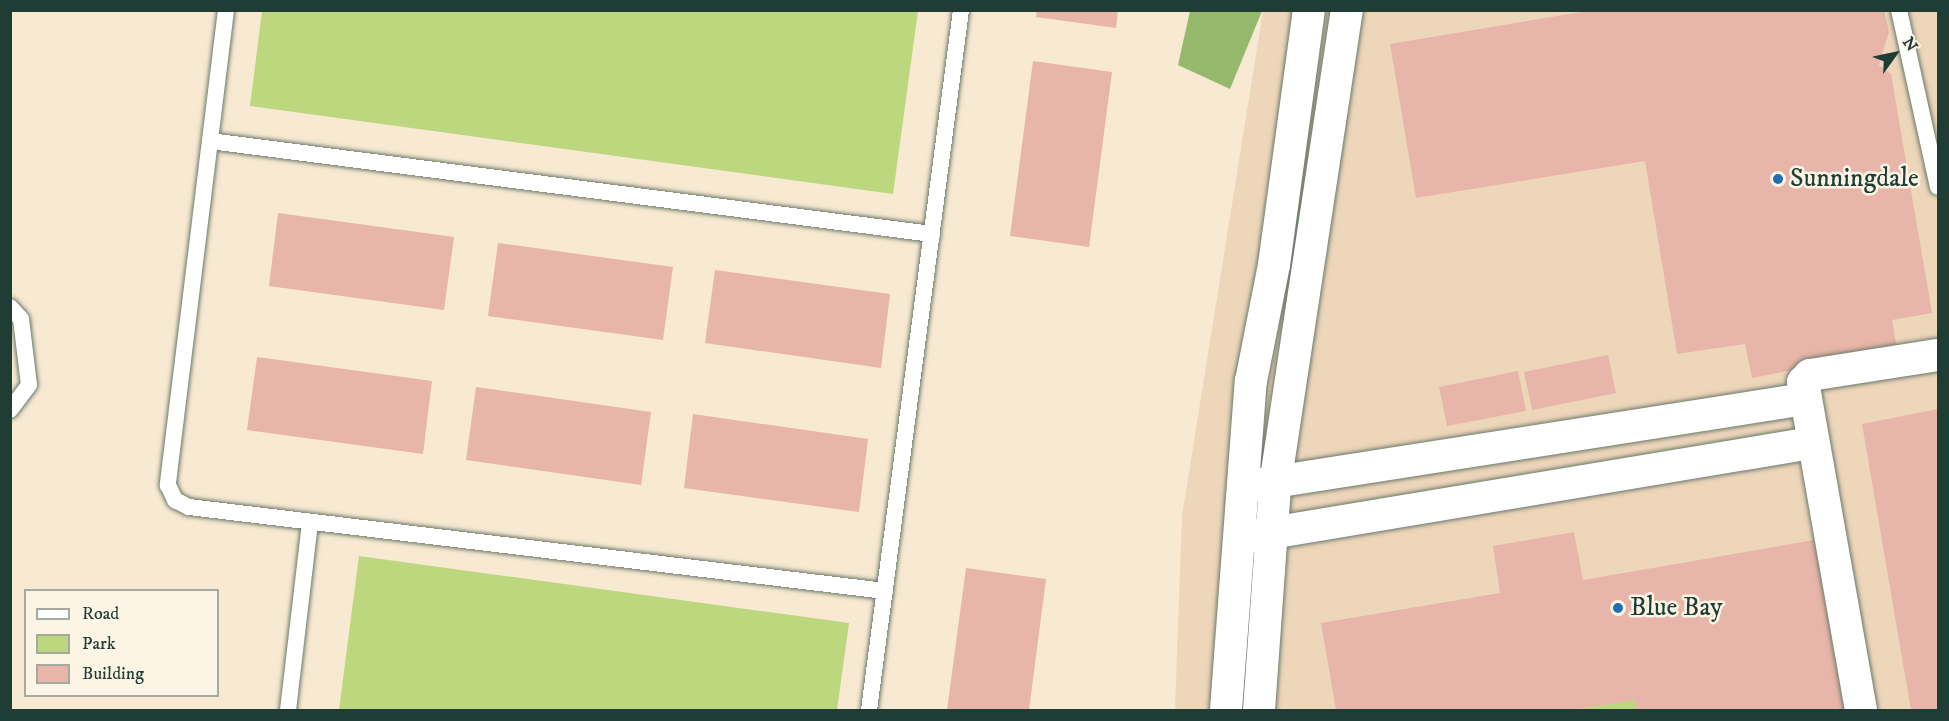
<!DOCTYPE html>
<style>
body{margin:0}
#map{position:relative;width:1949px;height:721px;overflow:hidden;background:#f8e9d2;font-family:"IM FELL DW Pica",serif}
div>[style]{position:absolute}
.built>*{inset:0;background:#eed6bb}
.green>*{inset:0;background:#bcd77d}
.forest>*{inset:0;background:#95b86c}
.building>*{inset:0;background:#e7b5a9}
.roads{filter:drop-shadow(0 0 2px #6b796b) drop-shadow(0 0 2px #6b796b)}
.service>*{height:16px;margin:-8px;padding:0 8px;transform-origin:8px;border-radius:8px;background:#fff}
.minor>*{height:32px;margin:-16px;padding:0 16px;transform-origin:16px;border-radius:16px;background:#fff}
.dots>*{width:16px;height:16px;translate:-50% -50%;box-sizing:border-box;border:3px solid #fcf5e5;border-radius:50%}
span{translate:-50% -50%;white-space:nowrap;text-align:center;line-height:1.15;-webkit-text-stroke:5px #fcf5e5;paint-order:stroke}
.poi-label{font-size:26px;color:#1f3d34}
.left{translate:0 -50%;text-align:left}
.frame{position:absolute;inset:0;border:12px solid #1f3d34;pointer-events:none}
.legend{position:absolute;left:24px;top:589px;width:195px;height:108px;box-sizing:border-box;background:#fcf5e5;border:2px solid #a4ab9e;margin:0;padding:8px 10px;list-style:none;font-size:18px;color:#1f3d34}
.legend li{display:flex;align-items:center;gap:12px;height:30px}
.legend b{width:30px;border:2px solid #a4ab9e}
.north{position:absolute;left:1865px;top:24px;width:60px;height:60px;-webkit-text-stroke:4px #fcf5e5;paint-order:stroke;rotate:57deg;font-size:16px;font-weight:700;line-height:24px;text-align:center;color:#1f3d34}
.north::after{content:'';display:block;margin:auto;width:21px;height:27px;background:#1f3d34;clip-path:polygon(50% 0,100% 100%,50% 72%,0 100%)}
</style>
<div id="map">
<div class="built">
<div style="clip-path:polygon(1263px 11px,1938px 11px,1938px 710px,1175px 710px,1182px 516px)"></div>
</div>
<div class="green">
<div style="clip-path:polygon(262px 11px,918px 11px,893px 194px,250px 106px)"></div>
<div style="clip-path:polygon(359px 556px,849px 623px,837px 710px,339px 710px)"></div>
<div style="clip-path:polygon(1635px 700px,1637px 710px,1572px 710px)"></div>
</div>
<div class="forest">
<div style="clip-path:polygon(1190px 11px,1262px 11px,1230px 89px,1178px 65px)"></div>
</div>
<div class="building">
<div style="clip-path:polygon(1037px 10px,1118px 10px,1116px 28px,1036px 17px)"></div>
<div style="clip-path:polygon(1593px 10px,1884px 10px,1889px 32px,1879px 65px,1891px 74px,1932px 313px,1892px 320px,1897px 349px,1752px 378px,1745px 344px,1677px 354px,1645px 161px,1416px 198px,1390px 44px)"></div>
<div style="clip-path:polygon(1033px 61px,1112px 72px,1089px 247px,1010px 236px)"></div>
<div style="clip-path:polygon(278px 213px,454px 237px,444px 310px,269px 286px)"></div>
<div style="clip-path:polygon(498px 243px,673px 267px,663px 340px,488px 316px)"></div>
<div style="clip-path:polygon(715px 270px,890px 294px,881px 368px,705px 343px)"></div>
<div style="clip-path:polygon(1608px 355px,1616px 393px,1532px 410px,1524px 372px)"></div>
<div style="clip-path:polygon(257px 357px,432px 381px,423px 454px,247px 430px)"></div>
<div style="clip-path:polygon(1518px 371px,1526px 411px,1447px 426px,1439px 387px)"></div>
<div style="clip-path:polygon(476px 387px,651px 412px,641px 485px,466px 460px)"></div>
<div style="clip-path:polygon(1938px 409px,1938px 710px,1911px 710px,1862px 424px)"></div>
<div style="clip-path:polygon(693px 414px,868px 439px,859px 512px,684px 488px)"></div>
<div style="clip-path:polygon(1574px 532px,1583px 580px,1814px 540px,1844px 710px,1637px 710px,1635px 700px,1572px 710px,1336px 710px,1321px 623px,1500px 593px,1493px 546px)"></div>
<div style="clip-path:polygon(966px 568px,1046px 579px,1029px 710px,947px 710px)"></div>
</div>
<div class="roads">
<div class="service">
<div style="left:226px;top:10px;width:479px;rotate:97deg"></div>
<div style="left:168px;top:485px;width:17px;rotate:65deg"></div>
<div style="left:175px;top:500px;width:16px;rotate:27deg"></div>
<div style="left:189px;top:507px;width:701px;rotate:6.88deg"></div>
<div style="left:1899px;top:10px;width:181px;rotate:77.6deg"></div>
<div style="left:210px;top:141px;width:728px;rotate:7.34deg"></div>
<div style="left:10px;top:307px;width:16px;rotate:47deg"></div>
<div style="left:21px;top:319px;width:66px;rotate:83.1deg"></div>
<div style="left:29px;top:385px;width:31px;rotate:127deg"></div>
<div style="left:288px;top:710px;width:189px;rotate:-83.3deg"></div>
<div style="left:869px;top:710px;width:706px;rotate:-82.51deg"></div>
</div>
<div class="minor">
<div style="left:1255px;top:485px;width:557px;rotate:-8.89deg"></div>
<div style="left:1253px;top:536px;width:566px;rotate:-9.46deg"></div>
<div style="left:1226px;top:710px;width:330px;rotate:-85.7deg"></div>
<div style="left:1251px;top:381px;width:118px;rotate:-78.8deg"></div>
<div style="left:1274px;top:265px;width:257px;rotate:-82.2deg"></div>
<div style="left:1259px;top:710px;width:226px;rotate:-85.9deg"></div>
<div style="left:1275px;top:485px;width:480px;rotate:-81.4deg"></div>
<div style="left:1861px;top:710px;width:333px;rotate:-100deg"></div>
<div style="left:1803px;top:382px;width:10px;rotate:-45deg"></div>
<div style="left:1810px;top:375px;width:130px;rotate:-8.9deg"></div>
</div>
</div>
<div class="dots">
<div style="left:1778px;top:179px;background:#1f6fb2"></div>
<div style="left:1618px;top:608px;background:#1f6fb2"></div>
</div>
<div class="poi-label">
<span class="left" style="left:1790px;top:179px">Sunningdale</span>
<span class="left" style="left:1630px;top:608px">Blue Bay</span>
</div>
<div class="frame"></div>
<ul class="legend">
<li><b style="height:8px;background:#fff"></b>Road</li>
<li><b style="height:16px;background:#bcd77d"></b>Park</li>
<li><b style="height:16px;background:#e7b5a9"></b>Building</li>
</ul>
<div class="north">N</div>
</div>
